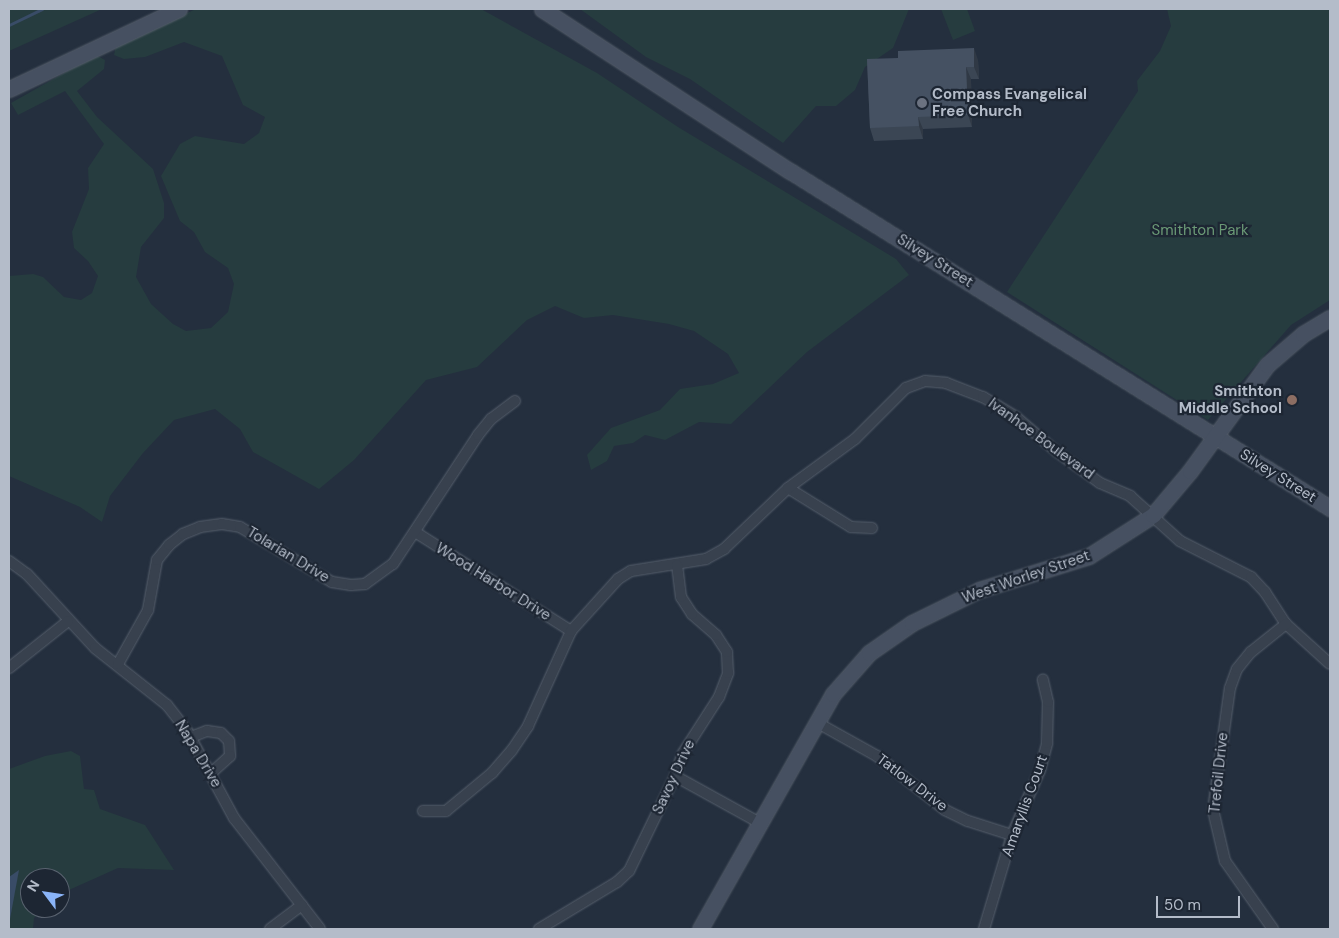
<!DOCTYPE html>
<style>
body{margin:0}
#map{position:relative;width:1339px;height:938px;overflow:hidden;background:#242f3e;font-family:"DM Sans",sans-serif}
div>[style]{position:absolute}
.green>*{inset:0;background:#263c3f}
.water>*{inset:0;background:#394c67}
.stream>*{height:3px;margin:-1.5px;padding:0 1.5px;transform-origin:1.5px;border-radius:1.5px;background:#394c67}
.roads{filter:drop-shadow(0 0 1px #565f6c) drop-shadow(0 0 1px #565f6c)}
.street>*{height:10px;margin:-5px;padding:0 5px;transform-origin:5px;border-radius:5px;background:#38414e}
.secondary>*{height:15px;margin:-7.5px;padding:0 7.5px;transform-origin:7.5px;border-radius:7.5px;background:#465061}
.wall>*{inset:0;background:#3b4654}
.shaded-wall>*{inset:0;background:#303945}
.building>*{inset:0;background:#455162}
.dots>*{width:14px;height:14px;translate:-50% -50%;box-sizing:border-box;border:2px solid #1d2633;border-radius:50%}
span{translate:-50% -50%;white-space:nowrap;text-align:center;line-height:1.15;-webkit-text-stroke:4.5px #1d2633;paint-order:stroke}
.poi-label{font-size:15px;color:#b4bcc9;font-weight:700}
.left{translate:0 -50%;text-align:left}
.right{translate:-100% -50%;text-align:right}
.park-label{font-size:15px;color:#6b9a76}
.street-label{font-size:15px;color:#b4bcc9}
.frame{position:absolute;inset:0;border:10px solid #b4bcc9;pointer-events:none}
.north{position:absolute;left:20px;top:868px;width:50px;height:50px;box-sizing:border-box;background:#1d2633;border:1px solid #59626f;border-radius:50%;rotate:301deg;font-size:14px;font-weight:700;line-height:20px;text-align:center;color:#b4bcc9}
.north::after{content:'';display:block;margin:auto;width:18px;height:22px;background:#8ab4f8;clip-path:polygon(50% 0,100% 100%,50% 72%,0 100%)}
.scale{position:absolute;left:1156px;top:896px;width:84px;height:22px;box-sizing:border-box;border:2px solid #b4bcc9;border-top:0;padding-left:6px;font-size:15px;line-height:18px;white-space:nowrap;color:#b4bcc9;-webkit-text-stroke:4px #1d2633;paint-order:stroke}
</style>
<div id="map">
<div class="green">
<div style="clip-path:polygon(9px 9px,102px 9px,9px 51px)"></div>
<div style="clip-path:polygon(196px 9px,481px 9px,597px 73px,678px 127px,896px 259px,909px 275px,807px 352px,731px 424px,699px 422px,665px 440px,645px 435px,633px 443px,614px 446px,607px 461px,591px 470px,587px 455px,611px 428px,660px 410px,680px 389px,713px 384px,739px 373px,728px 354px,694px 331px,669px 324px,613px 315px,584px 318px,555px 306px,527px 320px,477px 367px,426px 380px,354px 460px,319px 489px,253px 452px,240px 429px,215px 409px,174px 420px,143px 453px,110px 496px,102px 522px,80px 507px,9px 476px,9px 276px,33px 274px,43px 277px,64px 297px,81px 300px,92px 293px,98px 276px,88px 261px,74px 248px,72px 232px,89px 189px,88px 168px,104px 144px,65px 91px,18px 115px,11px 103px,96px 55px,105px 60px,104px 69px,77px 91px,97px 117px,153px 169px,164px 203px,164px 218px,141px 247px,136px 277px,151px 304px,173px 324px,186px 331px,211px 328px,228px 312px,234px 284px,228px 268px,205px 252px,194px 232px,180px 221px,161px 176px,180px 144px,195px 136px,244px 144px,259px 133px,265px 117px,243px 105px,222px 56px,184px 42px,145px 57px,124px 59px,114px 55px,116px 45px)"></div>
<div style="clip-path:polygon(580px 9px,909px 9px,893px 48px,865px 67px,855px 90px,836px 106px,816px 106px,783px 143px,690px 79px,646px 57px)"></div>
<div style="clip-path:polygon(941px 9px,967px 9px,975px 31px,953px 40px)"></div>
<div style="clip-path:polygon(1167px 9px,1330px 9px,1330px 300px,1291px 325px,1208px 420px,1007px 292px,1138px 91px,1137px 81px,1160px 51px,1171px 26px)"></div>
<div style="clip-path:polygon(71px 751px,80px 756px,84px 789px,94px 790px,100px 809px,145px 825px,174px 870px,118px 868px,60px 894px,60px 878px,30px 878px,30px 908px,45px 908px,34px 918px,33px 929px,9px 929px,9px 769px,45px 756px)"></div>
</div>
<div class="water">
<div style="clip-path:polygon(19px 870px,10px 919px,9px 920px,9px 877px)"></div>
</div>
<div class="stream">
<div style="left:9px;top:25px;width:37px;rotate:-26deg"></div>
</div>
<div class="roads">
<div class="street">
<div style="left:788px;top:488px;width:74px;rotate:31.8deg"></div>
<div style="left:851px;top:527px;width:21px;rotate:3deg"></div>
<div style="left:415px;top:532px;width:185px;rotate:32.4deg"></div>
<div style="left:9px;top:561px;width:22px;rotate:36deg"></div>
<div style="left:27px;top:574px;width:100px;rotate:47.4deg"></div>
<div style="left:95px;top:648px;width:92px;rotate:38.4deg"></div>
<div style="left:167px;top:705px;width:33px;rotate:52deg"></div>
<div style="left:187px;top:731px;width:99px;rotate:61.6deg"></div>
<div style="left:234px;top:818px;width:140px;rotate:52.2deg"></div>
<div style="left:118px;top:664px;width:62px;rotate:-60.9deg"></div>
<div style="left:148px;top:610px;width:51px;rotate:-79.8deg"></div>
<div style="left:157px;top:560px;width:19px;rotate:-51deg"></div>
<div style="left:169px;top:545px;width:18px;rotate:-38deg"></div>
<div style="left:183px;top:534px;width:18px;rotate:-22deg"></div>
<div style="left:200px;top:527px;width:22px;rotate:-8deg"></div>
<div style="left:222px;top:524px;width:18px;rotate:9deg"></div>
<div style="left:240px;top:527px;width:107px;rotate:30.9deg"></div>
<div style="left:332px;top:582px;width:19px;rotate:9deg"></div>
<div style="left:351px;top:585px;width:14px;rotate:-4deg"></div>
<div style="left:365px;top:584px;width:34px;rotate:-36deg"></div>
<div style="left:393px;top:564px;width:154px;rotate:-56.6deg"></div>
<div style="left:478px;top:435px;width:21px;rotate:-51deg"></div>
<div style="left:491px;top:419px;width:30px;rotate:-37deg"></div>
<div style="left:9px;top:668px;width:75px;rotate:-38.5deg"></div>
<div style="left:816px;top:722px;width:70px;rotate:29.1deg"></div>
<div style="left:877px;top:756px;width:87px;rotate:38.5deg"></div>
<div style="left:945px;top:810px;width:25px;rotate:26deg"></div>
<div style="left:968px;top:821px;width:46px;rotate:17.7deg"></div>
<div style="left:191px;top:737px;width:17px;rotate:-21deg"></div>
<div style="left:207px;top:731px;width:14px;rotate:8deg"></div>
<div style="left:221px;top:733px;width:11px;rotate:45deg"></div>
<div style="left:229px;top:741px;width:15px;rotate:86deg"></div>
<div style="left:230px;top:756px;width:25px;rotate:138deg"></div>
<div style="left:675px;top:776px;width:97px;rotate:28.9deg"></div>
<div style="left:423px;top:811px;width:23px"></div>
<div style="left:446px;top:811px;width:60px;rotate:-39.6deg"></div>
<div style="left:492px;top:773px;width:30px;rotate:-49deg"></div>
<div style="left:512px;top:750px;width:29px;rotate:-56deg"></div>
<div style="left:528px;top:726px;width:104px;rotate:-65.6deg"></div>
<div style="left:571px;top:631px;width:70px;rotate:-47.9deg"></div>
<div style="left:618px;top:579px;width:15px;rotate:-32deg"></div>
<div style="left:631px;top:571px;width:76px;rotate:-9.1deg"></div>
<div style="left:706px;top:559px;width:21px;rotate:-29deg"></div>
<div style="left:724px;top:549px;width:88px;rotate:-43.6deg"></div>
<div style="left:788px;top:488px;width:83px;rotate:-36.2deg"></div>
<div style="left:855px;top:439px;width:72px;rotate:-45deg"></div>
<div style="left:906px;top:388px;width:20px;rotate:-20deg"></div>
<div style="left:925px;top:381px;width:21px;rotate:5deg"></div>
<div style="left:946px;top:383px;width:40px;rotate:21deg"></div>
<div style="left:983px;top:397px;width:39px;rotate:31deg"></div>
<div style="left:1016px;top:417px;width:54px;rotate:40.5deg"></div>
<div style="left:1057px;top:452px;width:53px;rotate:35.8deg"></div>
<div style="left:1100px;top:483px;width:33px;rotate:23deg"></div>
<div style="left:1130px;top:496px;width:67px;rotate:42deg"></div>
<div style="left:1180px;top:541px;width:80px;rotate:26.9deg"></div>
<div style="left:1251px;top:577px;width:21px;rotate:47deg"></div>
<div style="left:1265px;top:592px;width:38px;rotate:57deg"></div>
<div style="left:1286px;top:624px;width:59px;rotate:42.3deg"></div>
<div style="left:270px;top:929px;width:40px;rotate:-37deg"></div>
<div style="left:539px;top:929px;width:91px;rotate:-31.1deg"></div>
<div style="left:617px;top:882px;width:16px;rotate:-43deg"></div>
<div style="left:629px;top:871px;width:106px;rotate:-64.2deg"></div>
<div style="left:675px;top:776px;width:24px;rotate:-71deg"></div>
<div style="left:683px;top:753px;width:67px;rotate:-57.3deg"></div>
<div style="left:719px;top:697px;width:26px;rotate:-69deg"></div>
<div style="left:728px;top:673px;width:21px;rotate:-93deg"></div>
<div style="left:727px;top:652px;width:20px;rotate:-123deg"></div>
<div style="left:716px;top:635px;width:32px;rotate:-139deg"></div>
<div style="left:692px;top:614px;width:20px;rotate:-123deg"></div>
<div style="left:681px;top:597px;width:32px;rotate:-97deg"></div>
<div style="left:984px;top:929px;width:98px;rotate:-73.4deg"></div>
<div style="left:1012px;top:835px;width:71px;rotate:-66.7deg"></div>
<div style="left:1040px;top:770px;width:28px;rotate:-75deg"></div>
<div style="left:1047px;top:743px;width:41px;rotate:-88.6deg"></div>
<div style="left:1048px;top:702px;width:23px;rotate:-103deg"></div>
<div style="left:1273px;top:929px;width:83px;rotate:-125.2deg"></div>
<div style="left:1225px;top:861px;width:52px;rotate:-103.2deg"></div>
<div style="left:1213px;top:810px;width:123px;rotate:-82.1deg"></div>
<div style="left:1230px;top:688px;width:20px;rotate:-70deg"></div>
<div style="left:1237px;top:669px;width:22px;rotate:-51deg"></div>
<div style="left:1251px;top:652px;width:45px;rotate:-38.7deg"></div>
</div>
<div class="secondary">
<div style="left:542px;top:9px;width:296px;rotate:33.2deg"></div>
<div style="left:790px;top:171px;width:637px;rotate:31.97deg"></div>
<div style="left:9px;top:89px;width:188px;rotate:-25.2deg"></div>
<div style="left:700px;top:929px;width:270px;rotate:-60.5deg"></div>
<div style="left:833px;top:694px;width:55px;rotate:-48.7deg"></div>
<div style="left:869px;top:653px;width:52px;rotate:-34.9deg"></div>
<div style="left:912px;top:623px;width:75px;rotate:-26.2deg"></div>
<div style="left:979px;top:590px;width:115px;rotate:-17.2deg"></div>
<div style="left:1089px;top:556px;width:76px;rotate:-32.6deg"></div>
<div style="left:1153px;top:515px;width:57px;rotate:-49.9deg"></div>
<div style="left:1190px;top:471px;width:131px;rotate:-54deg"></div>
<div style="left:1267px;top:365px;width:48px;rotate:-40.7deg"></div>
<div style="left:1303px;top:334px;width:31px;rotate:-31deg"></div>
</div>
</div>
<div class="wall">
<div style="clip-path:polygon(867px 59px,978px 60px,979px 79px,971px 79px,972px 127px,923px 129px,923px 139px,874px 141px,870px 128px)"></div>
</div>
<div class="shaded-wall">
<div style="clip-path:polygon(974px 48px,978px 60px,979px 79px,974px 67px)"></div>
<div style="clip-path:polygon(966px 67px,971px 79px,972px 127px,968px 115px)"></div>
<div style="clip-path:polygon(918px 117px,923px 129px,923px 139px,919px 126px)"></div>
</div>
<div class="building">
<div style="clip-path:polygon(974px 48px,974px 67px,966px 67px,968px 115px,918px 117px,919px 126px,870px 128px,867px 59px,898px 58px,898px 51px)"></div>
</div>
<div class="dots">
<div style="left:922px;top:103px;background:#6b7280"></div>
<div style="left:1292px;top:400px;background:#8d6e63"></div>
</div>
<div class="poi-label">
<span class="left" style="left:932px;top:103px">Compass Evangelical<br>Free Church</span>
<span class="right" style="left:1282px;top:400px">Smithton<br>Middle School</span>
</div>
<div class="park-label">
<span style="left:1200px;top:231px">Smithton Park</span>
</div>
<div class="street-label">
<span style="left:935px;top:261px;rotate:32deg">Silvey Street</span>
<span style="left:1041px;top:439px;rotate:36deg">Ivanhoe Boulevard</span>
<span style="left:1278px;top:476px;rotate:32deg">Silvey Street</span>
<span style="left:288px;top:555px;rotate:31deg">Tolarian Drive</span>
<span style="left:1026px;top:577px;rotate:-19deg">West Worley Street</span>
<span style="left:493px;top:582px;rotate:32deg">Wood Harbor Drive</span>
<span style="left:198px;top:754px;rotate:59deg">Napa Drive</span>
<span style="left:1219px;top:773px;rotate:-84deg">Trefoil Drive</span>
<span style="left:674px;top:777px;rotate:-65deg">Savoy Drive</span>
<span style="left:912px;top:783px;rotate:37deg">Tatlow Drive</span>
<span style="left:1025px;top:806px;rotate:-70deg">Amaryllis Court</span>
</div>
<div class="frame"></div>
<div class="north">N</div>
<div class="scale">50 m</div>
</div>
